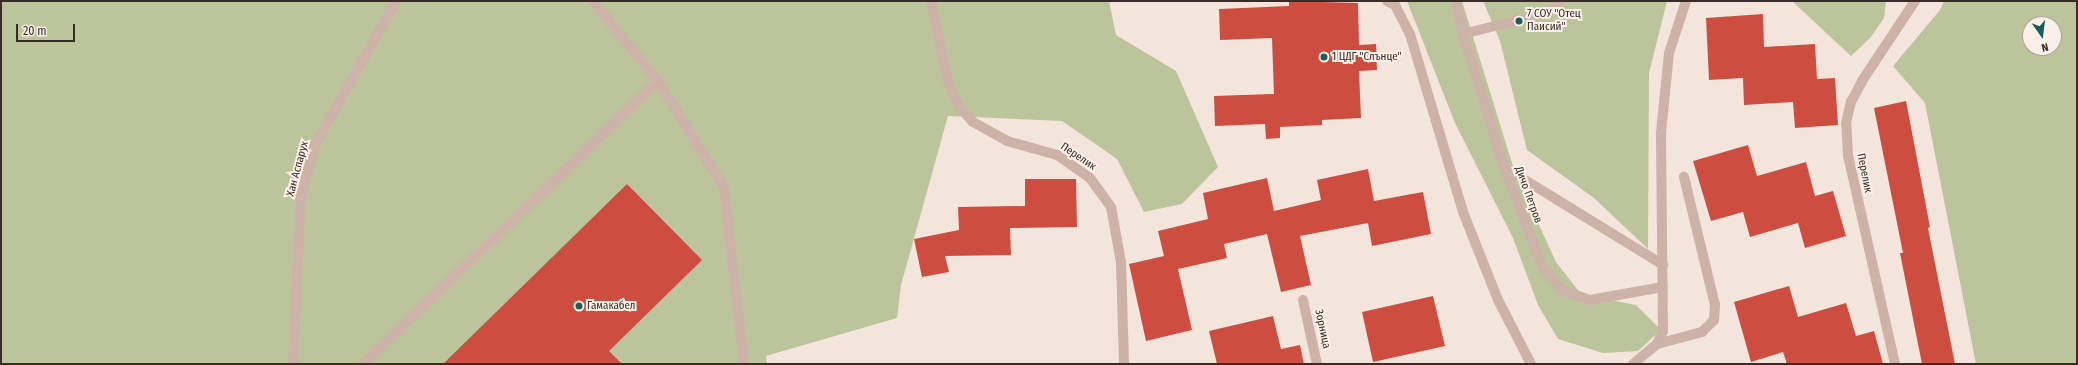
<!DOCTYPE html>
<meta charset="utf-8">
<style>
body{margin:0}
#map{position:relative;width:2078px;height:365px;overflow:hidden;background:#f3e5dc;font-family:"Fira Sans Condensed",sans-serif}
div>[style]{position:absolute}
.green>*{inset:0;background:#bcc49b}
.building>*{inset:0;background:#cd4e40}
.minor>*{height:10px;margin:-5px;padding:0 5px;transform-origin:5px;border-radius:5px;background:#ccb2a7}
.dots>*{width:11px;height:11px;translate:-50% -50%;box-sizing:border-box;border:2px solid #fbf0e8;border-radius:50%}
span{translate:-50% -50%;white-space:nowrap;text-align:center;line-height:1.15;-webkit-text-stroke:4px #fbf0e8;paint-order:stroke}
.poi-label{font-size:11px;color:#382b28}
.left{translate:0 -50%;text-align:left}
.street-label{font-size:11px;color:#382b28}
.frame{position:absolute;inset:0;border:2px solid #382b28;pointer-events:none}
.north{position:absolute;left:2022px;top:16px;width:40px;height:40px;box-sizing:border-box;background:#fbf0e8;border:1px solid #ada19b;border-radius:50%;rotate:166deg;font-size:11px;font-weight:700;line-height:16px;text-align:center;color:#382b28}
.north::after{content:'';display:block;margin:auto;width:14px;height:18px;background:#1b5d57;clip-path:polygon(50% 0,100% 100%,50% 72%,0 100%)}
.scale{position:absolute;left:16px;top:24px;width:59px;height:18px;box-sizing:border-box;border:2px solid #382b28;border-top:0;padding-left:5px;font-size:12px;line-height:14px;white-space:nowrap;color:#382b28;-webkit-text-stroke:3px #fbf0e8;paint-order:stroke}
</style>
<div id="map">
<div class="green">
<div style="clip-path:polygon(1px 1px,1109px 1px,1116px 35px,1176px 71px,1218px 167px,1182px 204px,1144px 212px,1117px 159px,1062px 121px,948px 116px,901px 285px,897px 318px,766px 356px,767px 364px,1px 364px)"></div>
<div style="clip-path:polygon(1407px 1px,1462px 1px,1515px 173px,1556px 262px,1581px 294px,1636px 305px,1661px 330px,1638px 351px,1603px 353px,1558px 339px,1538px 305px,1513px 238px,1455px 123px)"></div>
<div style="clip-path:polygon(1483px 1px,1667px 1px,1649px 73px,1648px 249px,1594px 198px,1527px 150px,1500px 41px)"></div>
<div style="clip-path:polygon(1792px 1px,1886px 1px,1884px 18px,1870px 38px,1851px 56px)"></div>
<div style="clip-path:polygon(evenodd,1944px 1px,2077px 1px,2077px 364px,1976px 364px,1925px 103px,1893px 66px,1940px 10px,1944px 1px,2030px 24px,2054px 24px,2054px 48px,2030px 48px,2030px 24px)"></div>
</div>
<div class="building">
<div style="clip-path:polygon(1289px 1px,1358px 3px,1359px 45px,1376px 44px,1377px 70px,1359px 71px,1361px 118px,1322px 120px,1322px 125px,1280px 127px,1280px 138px,1266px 139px,1265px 124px,1215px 126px,1214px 96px,1274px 94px,1272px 38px,1220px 40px,1219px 9px,1289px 6px)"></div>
<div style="clip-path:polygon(1763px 14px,1764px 47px,1815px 44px,1817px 79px,1835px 78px,1838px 125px,1795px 128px,1793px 102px,1744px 105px,1743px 78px,1709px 80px,1706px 18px)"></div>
<div style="clip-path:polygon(1906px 101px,1930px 227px,1928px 228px,1955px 364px,1922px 364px,1900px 253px,1903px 253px,1874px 108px)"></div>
<div style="clip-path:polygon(1748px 145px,1757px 176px,1806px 162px,1815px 196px,1833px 191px,1846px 236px,1805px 248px,1798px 223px,1750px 237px,1743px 212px,1711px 221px,1693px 161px)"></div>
<div style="clip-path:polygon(1368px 169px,1374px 201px,1423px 192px,1431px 234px,1372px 246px,1368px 223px,1300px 236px,1311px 285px,1281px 292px,1267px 234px,1224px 244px,1227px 258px,1178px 269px,1192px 330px,1146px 341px,1129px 264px,1164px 256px,1158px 231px,1208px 219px,1203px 193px,1267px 178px,1274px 211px,1321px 200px,1317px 180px)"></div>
<div style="clip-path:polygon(1025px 179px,1076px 179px,1077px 227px,1010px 228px,1011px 255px,945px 256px,949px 272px,922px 277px,914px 239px,959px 230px,958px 207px,1025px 206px)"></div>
<div style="clip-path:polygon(627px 184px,702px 260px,609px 351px,622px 364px,443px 364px)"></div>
<div style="clip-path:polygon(1789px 286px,1798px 317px,1846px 303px,1856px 336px,1874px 331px,1883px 364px,1787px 364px,1783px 352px,1751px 362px,1734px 302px)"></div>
<div style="clip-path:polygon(1433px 296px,1445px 346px,1373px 362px,1362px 312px)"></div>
<div style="clip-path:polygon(1273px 316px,1281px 349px,1300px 345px,1304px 364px,1217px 364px,1209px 331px)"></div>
</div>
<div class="minor">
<div style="left:593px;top:1px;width:103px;rotate:50.9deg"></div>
<div style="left:658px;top:81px;width:126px;rotate:58.3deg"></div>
<div style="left:724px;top:188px;width:177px;rotate:83.5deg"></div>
<div style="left:931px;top:1px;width:80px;rotate:78.4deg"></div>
<div style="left:947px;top:79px;width:30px;rotate:66deg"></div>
<div style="left:959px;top:106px;width:21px;rotate:49deg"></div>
<div style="left:973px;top:122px;width:39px;rotate:29deg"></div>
<div style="left:1007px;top:141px;width:52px;rotate:15.6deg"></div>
<div style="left:1057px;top:155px;width:40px;rotate:34.9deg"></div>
<div style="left:1090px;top:178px;width:36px;rotate:54deg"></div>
<div style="left:1111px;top:207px;width:56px;rotate:79.7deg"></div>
<div style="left:1121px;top:262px;width:102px;rotate:88.3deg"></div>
<div style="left:1387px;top:1px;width:9px;rotate:27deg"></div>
<div style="left:1395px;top:5px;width:33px;rotate:63deg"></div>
<div style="left:1410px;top:34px;width:186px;rotate:73.4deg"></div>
<div style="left:1463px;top:212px;width:95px;rotate:68.3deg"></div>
<div style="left:1498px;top:300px;width:72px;rotate:62.7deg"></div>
<div style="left:1456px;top:1px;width:34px;rotate:78deg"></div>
<div style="left:1463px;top:34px;width:139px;rotate:72.9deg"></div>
<div style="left:1504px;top:167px;width:106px;rotate:69deg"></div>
<div style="left:1542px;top:266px;width:31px;rotate:50deg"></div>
<div style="left:1562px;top:290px;width:30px;rotate:20deg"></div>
<div style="left:1590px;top:300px;width:74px;rotate:-10.1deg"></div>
<div style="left:1463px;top:34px;width:81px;rotate:-14.2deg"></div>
<div style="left:1542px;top:14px;width:14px;rotate:-25deg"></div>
<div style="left:1555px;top:8px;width:8px;rotate:-60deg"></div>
<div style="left:1504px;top:167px;width:187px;rotate:31.6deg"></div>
<div style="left:1303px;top:300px;width:66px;rotate:77.7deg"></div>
<div style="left:1657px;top:344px;width:47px;rotate:-14.9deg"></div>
<div style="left:1702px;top:332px;width:17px;rotate:-45deg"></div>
<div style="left:1714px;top:320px;width:15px;rotate:-86deg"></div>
<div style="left:1715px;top:305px;width:132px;rotate:-103.6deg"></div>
<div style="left:293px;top:364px;width:167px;rotate:-87.3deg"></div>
<div style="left:301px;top:197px;width:56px;rotate:-74.5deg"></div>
<div style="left:316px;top:143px;width:163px;rotate:-60.6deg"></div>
<div style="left:363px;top:364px;width:409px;rotate:-43.8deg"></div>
<div style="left:1633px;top:364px;width:31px;rotate:-40deg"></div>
<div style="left:1657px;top:344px;width:14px;rotate:-65deg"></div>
<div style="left:1663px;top:331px;width:198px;rotate:-90.6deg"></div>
<div style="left:1661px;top:133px;width:80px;rotate:-84.3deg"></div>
<div style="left:1669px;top:53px;width:55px;rotate:-71.9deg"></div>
<div style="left:1895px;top:364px;width:213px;rotate:-102.7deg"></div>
<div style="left:1848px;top:156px;width:33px;rotate:-93deg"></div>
<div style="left:1846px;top:123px;width:22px;rotate:-77deg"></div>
<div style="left:1851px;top:102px;width:24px;rotate:-62deg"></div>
<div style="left:1862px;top:81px;width:96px;rotate:-56.5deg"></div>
</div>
<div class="dots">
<div style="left:1519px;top:21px;background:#1b5d57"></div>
<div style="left:1324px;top:57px;background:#1b5d57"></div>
<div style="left:579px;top:306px;background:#1b5d57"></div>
</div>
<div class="poi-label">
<span class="left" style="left:1527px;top:21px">7 СОУ "Отец<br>Паисий"</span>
<span class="left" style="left:1332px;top:57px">1 ЦДГ "Слънце"</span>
<span class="left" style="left:587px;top:306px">Гамакабел</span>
</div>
<div class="street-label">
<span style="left:1078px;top:157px;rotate:34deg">Перелик</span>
<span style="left:298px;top:169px;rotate:-75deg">Хан Аспарух</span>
<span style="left:1864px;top:173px;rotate:79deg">Перелик</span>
<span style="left:1528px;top:195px;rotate:70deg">Дичо Петров</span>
<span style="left:1322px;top:329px;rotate:78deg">Зорница</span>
</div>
<div class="frame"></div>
<div class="north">N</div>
<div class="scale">20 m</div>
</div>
